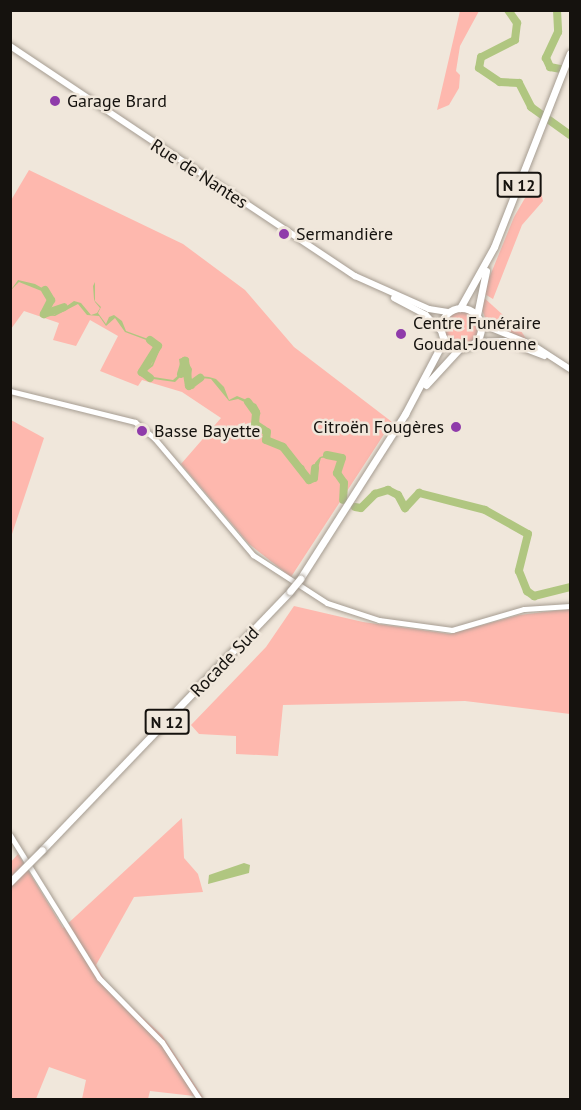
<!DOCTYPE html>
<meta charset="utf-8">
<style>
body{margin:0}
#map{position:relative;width:581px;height:1110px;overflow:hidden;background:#f0e7db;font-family:"PT Sans",sans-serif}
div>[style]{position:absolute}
.green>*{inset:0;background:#feb8ae}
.round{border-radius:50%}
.water>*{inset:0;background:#b0c680}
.river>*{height:8px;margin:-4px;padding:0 4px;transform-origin:4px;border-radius:4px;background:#b0c680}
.roads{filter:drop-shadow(0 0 2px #a59c91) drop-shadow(0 0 2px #a59c91)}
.tertiary>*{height:5px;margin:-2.5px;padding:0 2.5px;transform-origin:2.5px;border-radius:2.5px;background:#fff}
.secondary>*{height:6px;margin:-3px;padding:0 3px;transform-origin:3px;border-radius:3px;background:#fff}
.primary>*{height:7px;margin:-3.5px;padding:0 3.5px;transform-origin:3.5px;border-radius:3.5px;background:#fff}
.primary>.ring{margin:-3.5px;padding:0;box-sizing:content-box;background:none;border:7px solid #fff;border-radius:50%}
.bridges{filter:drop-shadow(0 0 2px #a59c91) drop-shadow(0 0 2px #a59c91)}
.primary-bridge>*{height:7px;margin:-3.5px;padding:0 3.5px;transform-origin:3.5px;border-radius:3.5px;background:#fff}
.dots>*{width:16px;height:16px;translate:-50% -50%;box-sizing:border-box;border:3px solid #f0e7db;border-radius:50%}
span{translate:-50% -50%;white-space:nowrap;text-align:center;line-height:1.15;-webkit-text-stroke:5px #f0e7db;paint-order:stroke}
.shield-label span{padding:2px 4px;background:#f0e7db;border:2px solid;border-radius:4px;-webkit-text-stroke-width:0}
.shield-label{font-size:16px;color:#15120e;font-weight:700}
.poi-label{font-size:18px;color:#15120e}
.left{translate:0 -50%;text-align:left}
.right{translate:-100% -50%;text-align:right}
.street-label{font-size:18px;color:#15120e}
.frame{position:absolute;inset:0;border:12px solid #15120e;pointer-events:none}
</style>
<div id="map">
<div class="green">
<div style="clip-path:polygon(460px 11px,479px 11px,460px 46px,456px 71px,460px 75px,459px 88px,449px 105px,437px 110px)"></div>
<div style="clip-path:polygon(29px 170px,183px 244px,245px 290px,294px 347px,392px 422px,291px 577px,249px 544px,181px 464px,221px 418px,182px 392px,142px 380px,138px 386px,100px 371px,118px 336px,90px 320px,76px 346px,53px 340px,59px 323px,24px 311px,11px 329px,10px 202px)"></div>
<div style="clip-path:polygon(540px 189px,543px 201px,522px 225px,493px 299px,483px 293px,514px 217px,525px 198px)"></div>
<div style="clip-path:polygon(482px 296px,521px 331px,529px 343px,488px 325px,480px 305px)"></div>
<div class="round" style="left:442px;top:310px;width:36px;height:36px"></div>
<div style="clip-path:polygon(11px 420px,44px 438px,11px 537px,10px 421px)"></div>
<div style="clip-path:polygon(294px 606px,363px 622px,450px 634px,519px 615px,570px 609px,570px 714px,465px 701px,283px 705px,278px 756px,236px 754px,236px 736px,199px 734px,191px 725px,266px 647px)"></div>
<div style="clip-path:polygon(182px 818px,184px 858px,198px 874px,203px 892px,134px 897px,96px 965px,108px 986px,162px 1035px,203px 1097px,150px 1091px,148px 1099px,82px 1099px,86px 1080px,49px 1067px,36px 1099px,11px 1099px,10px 863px,18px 854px,63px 928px)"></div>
</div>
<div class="water">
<div style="clip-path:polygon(18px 280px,35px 284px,51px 293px,54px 301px,47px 313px,54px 315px,74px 301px,81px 303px,91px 315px,97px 313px,100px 308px,95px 302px,94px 299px,93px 286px,95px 282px,95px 301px,101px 307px,98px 313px,106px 324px,109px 317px,114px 315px,122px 321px,126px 331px,159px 343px,161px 347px,153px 366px,144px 373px,147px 376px,173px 380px,181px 373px,179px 359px,185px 357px,192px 369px,190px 387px,195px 387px,199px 376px,209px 377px,216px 379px,224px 387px,229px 400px,237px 396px,256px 404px,260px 411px,257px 424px,265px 426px,270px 434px,268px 440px,283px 445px,288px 456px,304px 466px,308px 478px,313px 479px,315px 463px,320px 457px,330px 454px,337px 456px,321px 458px,315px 478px,309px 481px,302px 467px,284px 454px,283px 447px,266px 440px,268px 433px,254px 426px,257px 413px,251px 405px,238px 399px,229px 401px,211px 379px,201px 378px,195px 387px,193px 389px,188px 387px,185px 361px,181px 362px,181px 376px,175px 382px,146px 378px,142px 372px,152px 364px,157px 344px,125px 332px,115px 318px,106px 326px,99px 316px,87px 315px,78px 304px,55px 316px,44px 315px,51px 300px,49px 294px,19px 282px,11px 290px)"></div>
<div style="clip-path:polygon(244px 863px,250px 865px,249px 873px,208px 884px,209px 875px)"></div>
</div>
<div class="river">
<div style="left:508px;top:10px;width:16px;rotate:55deg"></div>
<div style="left:517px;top:23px;width:17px;rotate:97deg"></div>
<div style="left:515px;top:40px;width:38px;rotate:153deg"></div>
<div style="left:481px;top:57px;width:11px;rotate:100deg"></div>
<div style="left:479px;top:68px;width:25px;rotate:34deg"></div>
<div style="left:500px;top:82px;width:19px;rotate:3deg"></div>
<div style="left:519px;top:83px;width:27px;rotate:63deg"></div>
<div style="left:531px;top:107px;width:48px;rotate:35.7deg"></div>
<div style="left:557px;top:10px;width:22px;rotate:87deg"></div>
<div style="left:558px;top:32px;width:29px;rotate:115deg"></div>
<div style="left:546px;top:58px;width:10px;rotate:66deg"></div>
<div style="left:550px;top:67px;width:10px;rotate:11deg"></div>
<div style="left:45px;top:290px;width:12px;rotate:59deg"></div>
<div style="left:51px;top:300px;width:16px;rotate:117deg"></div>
<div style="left:44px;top:314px;width:21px;rotate:-19deg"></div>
<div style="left:150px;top:340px;width:10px;rotate:37deg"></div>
<div style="left:158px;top:346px;width:31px;rotate:122deg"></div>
<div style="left:142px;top:372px;width:10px;rotate:37deg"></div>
<div style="left:181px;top:374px;width:14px;rotate:-73deg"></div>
<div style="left:185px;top:361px;width:25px;rotate:81deg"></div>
<div style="left:189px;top:386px;width:14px;rotate:-36deg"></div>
<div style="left:248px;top:402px;width:14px;rotate:54deg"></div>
<div style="left:256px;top:413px;width:11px;rotate:95deg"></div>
<div style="left:255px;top:424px;width:14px;rotate:34deg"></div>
<div style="left:267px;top:432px;width:8px;rotate:97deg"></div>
<div style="left:266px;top:440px;width:18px;rotate:22deg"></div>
<div style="left:283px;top:447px;width:42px;rotate:51.8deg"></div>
<div style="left:309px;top:480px;width:5px;rotate:-22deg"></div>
<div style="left:314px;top:478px;width:10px;rotate:-84deg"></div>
<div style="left:327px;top:455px;width:15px;rotate:11deg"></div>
<div style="left:342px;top:458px;width:16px;rotate:108deg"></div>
<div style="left:337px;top:473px;width:12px;rotate:55deg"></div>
<div style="left:344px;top:483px;width:17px;rotate:93deg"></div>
<div style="left:355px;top:507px;width:6px;rotate:9deg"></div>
<div style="left:361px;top:508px;width:20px;rotate:-45deg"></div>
<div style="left:375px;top:494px;width:14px;rotate:-17deg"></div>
<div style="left:388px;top:490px;width:11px;rotate:27deg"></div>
<div style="left:398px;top:495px;width:15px;rotate:62deg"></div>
<div style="left:405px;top:508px;width:21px;rotate:-47deg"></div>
<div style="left:419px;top:493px;width:68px;rotate:14.4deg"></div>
<div style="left:485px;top:510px;width:49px;rotate:29.2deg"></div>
<div style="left:528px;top:534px;width:38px;rotate:104deg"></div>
<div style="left:519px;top:571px;width:22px;rotate:68deg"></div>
<div style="left:527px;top:591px;width:9px;rotate:36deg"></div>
<div style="left:534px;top:596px;width:37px;rotate:-14deg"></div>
</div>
<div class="roads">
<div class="tertiary">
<div style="left:10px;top:391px;width:129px;rotate:13.9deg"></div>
<div style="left:135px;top:422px;width:26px;rotate:40deg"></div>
<div style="left:155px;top:439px;width:152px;rotate:49.8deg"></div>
<div style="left:253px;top:555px;width:88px;rotate:33deg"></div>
<div style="left:327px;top:603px;width:55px;rotate:18.1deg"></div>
<div style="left:379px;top:620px;width:74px;rotate:7.8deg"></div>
<div style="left:452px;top:630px;width:75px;rotate:-16.3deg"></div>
<div style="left:524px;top:609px;width:46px;rotate:-3.7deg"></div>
<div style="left:10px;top:835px;width:168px;rotate:58.1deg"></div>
<div style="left:99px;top:978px;width:90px;rotate:45.5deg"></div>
<div style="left:162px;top:1042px;width:69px;rotate:56.8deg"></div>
</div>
<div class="secondary">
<div style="left:10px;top:46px;width:415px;rotate:33.7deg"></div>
<div style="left:355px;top:276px;width:81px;rotate:24deg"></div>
<div style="left:429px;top:309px;width:19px;rotate:9deg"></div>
<div style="left:394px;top:298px;width:36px;rotate:28deg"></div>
<div style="left:426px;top:315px;width:21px;rotate:47deg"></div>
<div style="left:481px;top:324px;width:56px;rotate:22deg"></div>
<div style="left:533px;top:345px;width:44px;rotate:33deg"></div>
<div style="left:476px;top:342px;width:29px;rotate:-2deg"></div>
<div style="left:505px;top:341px;width:42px;rotate:21deg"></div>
</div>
<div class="primary">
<div class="ring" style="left:441px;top:308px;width:33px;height:33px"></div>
<div style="left:460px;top:308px;width:70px;rotate:-60.9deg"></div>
<div style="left:494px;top:247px;width:208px;rotate:-68.6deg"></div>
<div style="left:477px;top:315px;width:45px;rotate:-78.4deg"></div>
<div style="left:426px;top:385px;width:49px;rotate:-47.5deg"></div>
<div style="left:300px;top:579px;width:196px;rotate:-57.5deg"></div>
<div style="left:405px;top:414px;width:84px;rotate:-62.2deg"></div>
<div style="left:42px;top:850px;width:359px;rotate:-46.2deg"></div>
</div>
</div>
<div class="bridges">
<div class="primary-bridge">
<div style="left:290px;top:591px;width:16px;rotate:-50deg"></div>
<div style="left:10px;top:882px;width:45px;rotate:-45deg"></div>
</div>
</div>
<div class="dots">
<div style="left:55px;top:101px;background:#8f3baa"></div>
<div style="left:284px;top:234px;background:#8f3baa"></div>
<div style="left:401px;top:334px;background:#8f3baa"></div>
<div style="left:456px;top:427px;background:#8f3baa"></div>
<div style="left:142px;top:431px;background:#8f3baa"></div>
</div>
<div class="shield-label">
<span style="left:519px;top:185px">N 12</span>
<span style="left:167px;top:722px">N 12</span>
</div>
<div class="poi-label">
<span class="left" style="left:67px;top:101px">Garage Brard</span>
<span class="left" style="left:296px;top:234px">Sermandière</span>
<span class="left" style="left:413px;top:334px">Centre Funéraire<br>Goudal-Jouenne</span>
<span class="right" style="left:444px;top:427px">Citroën Fougères</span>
<span class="left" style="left:154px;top:431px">Basse Bayette</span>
</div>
<div class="street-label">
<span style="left:199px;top:174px;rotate:33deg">Rue de Nantes</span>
<span style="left:225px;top:662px;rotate:-46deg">Rocade Sud</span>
</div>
<div class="frame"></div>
</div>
